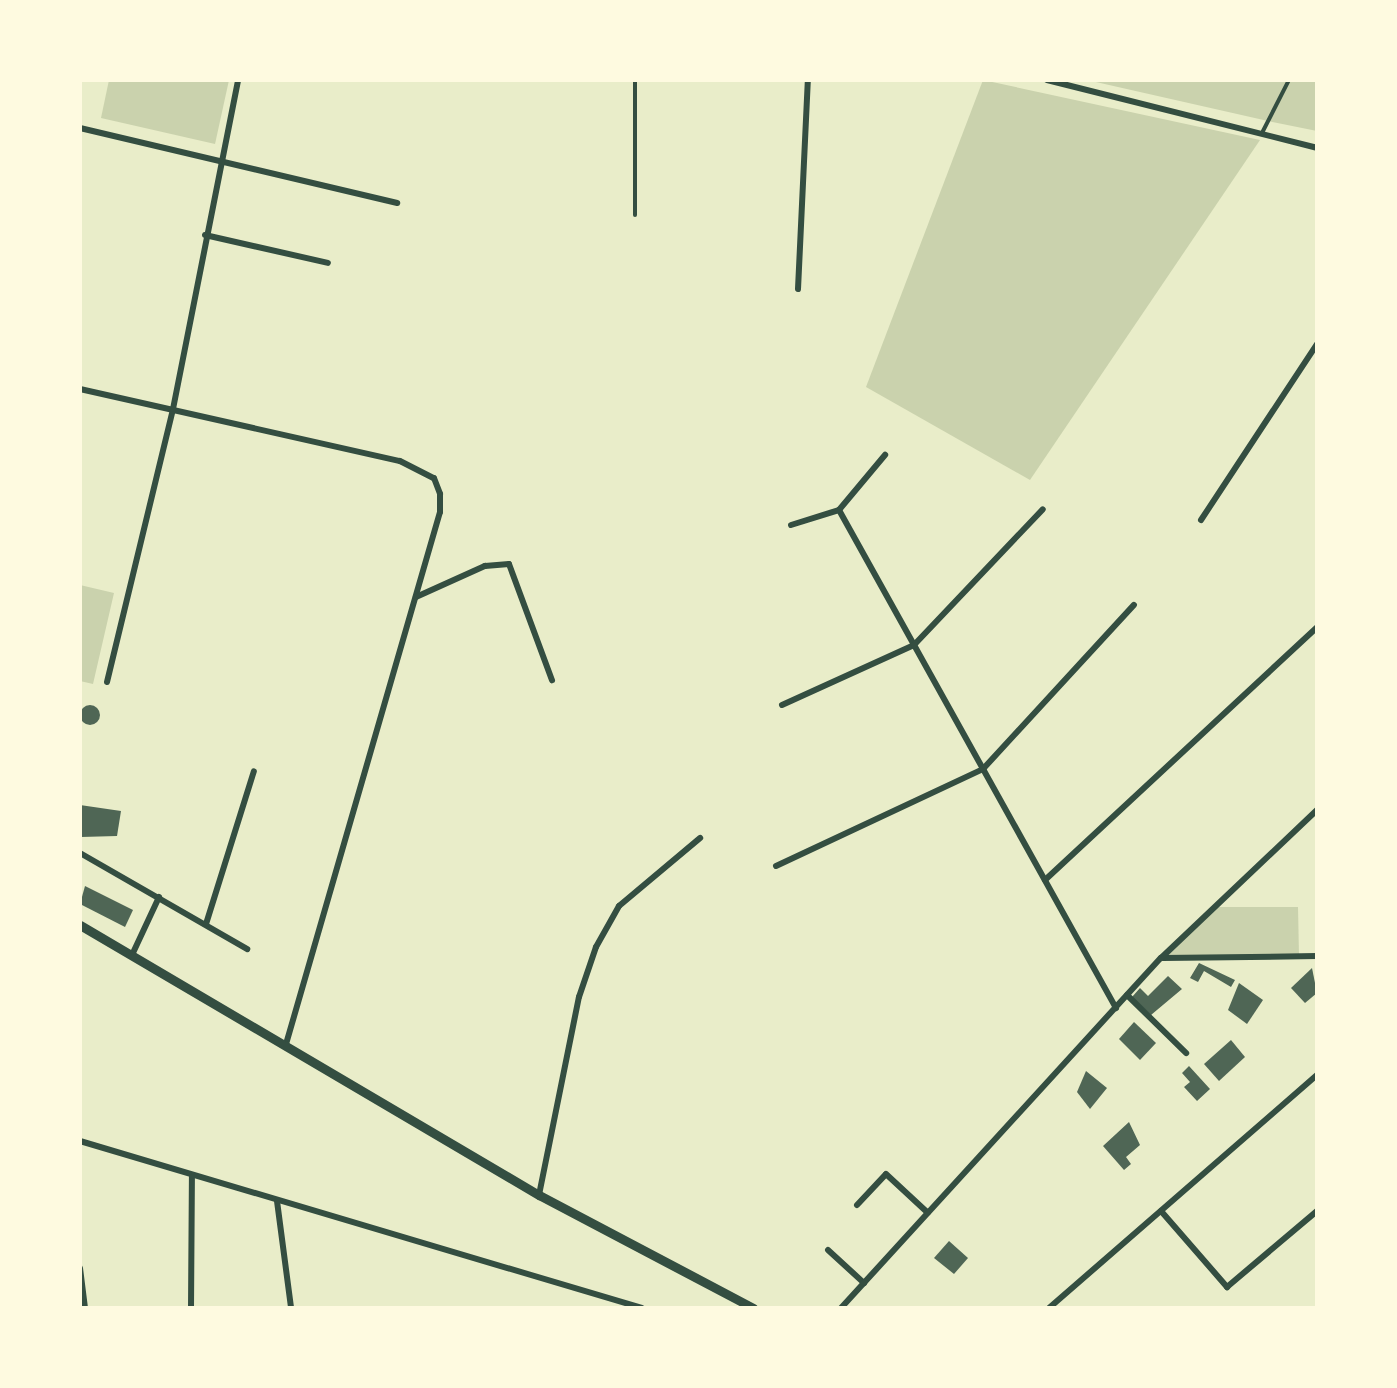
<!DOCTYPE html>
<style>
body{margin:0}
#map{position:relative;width:1397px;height:1388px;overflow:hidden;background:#e9edc9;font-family:"Public Sans",sans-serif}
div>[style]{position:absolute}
.green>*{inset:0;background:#cad2ad}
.building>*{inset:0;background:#4f6655}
.round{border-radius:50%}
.service>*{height:4px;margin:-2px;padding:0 2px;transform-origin:2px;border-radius:2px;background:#344e41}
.minor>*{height:6px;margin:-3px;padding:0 3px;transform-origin:3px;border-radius:3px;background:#344e41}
.tertiary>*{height:9px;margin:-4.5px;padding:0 4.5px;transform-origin:4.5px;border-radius:4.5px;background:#344e41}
span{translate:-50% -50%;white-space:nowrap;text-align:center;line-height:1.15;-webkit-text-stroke:9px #fefae0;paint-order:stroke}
.frame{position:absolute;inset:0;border:82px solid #fefae0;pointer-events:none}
</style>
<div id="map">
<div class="green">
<div style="clip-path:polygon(109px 80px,229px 80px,215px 144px,101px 118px)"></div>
<div style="clip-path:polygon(983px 80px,1260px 140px,1030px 480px,866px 387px)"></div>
<div style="clip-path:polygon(1087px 80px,1317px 80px,1317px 131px,1268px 121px)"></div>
<div style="clip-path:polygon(80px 585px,114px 593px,93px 684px,80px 681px)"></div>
<div style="clip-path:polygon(1212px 907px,1298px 907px,1299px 956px,1161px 958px)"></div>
</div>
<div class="building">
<div class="round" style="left:80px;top:705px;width:20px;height:20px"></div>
<div style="clip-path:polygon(80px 805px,121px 811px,117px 836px,81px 837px)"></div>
<div style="clip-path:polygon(85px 886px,133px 910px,125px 927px,80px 904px)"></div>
<div style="clip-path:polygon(1199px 963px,1235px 980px,1231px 987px,1204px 971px,1198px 982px,1190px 978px)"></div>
<div style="clip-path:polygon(1312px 968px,1317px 993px,1305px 1003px,1291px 988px)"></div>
<div style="clip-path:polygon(1168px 976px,1182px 989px,1151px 1015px,1132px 997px,1140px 988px,1148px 996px)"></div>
<div style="clip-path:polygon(1239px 983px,1263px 1000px,1247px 1024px,1228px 1010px)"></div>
<div style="clip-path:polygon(1134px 1022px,1156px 1043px,1140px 1060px,1119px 1039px)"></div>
<div style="clip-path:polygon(1231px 1040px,1245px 1057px,1219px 1081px,1204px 1064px)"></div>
<div style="clip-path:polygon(1189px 1066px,1210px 1089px,1197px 1101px,1184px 1087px,1190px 1082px,1182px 1073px)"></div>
<div style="clip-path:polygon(1086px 1071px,1107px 1088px,1090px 1109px,1077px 1092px)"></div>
<div style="clip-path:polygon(1129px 1122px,1140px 1145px,1126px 1157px,1131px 1164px,1124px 1170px,1103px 1146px)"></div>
<div style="clip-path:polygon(949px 1241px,968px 1258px,954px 1274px,934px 1258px)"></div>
</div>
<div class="service">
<div style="left:1263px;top:131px;width:57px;rotate:-63deg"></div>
<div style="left:635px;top:215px;width:135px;rotate:-90deg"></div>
</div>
<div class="minor">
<div style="left:1047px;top:80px;width:278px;rotate:14.1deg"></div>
<div style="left:80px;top:128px;width:326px;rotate:13.3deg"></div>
<div style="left:205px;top:235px;width:126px;rotate:12.8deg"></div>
<div style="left:798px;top:289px;width:209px;rotate:-87.3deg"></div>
<div style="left:80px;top:389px;width:328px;rotate:12.7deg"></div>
<div style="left:400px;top:461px;width:38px;rotate:27deg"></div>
<div style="left:434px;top:478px;width:17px;rotate:69deg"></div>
<div style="left:440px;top:494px;width:18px;rotate:90deg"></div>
<div style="left:440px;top:512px;width:554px;rotate:106.14deg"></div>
<div style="left:839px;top:510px;width:570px;rotate:60.92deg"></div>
<div style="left:839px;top:510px;width:72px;rotate:-50.1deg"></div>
<div style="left:1201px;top:520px;width:211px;rotate:-56.6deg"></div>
<div style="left:791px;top:525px;width:50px;rotate:-17.4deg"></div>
<div style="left:416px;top:597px;width:76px;rotate:-24.2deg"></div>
<div style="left:485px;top:566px;width:24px;rotate:-5deg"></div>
<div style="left:509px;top:564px;width:124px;rotate:69.7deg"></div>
<div style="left:107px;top:682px;width:281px;rotate:-76.4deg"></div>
<div style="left:173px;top:409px;width:335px;rotate:-78.8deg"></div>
<div style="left:782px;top:705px;width:145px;rotate:-24.4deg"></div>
<div style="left:914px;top:645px;width:187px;rotate:-46.5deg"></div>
<div style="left:80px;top:853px;width:193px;rotate:29.9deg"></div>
<div style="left:776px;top:866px;width:229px;rotate:-25.1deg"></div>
<div style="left:983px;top:769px;width:223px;rotate:-47.4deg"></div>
<div style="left:1045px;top:880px;width:371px;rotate:-42.9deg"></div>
<div style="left:206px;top:924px;width:160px;rotate:-72.6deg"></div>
<div style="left:132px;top:955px;width:64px;rotate:-65deg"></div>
<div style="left:1163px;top:958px;width:154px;rotate:-0.7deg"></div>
<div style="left:1127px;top:995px;width:83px;rotate:44.5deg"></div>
<div style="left:80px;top:1141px;width:586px;rotate:16.55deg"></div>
<div style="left:539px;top:1195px;width:202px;rotate:-78.6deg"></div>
<div style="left:579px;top:997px;width:53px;rotate:-71.2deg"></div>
<div style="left:596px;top:947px;width:47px;rotate:-60.7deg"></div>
<div style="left:619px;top:906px;width:106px;rotate:-40deg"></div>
<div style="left:277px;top:1201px;width:108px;rotate:82.5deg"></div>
<div style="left:857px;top:1205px;width:42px;rotate:-46.9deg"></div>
<div style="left:886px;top:1174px;width:57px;rotate:42.9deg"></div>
<div style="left:1161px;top:1211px;width:101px;rotate:49deg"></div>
<div style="left:1227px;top:1287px;width:118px;rotate:-40.2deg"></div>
<div style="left:828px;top:1250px;width:49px;rotate:42.5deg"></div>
<div style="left:80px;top:1268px;width:40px;rotate:82.9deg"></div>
<div style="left:191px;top:1308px;width:131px;rotate:-89.6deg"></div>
<div style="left:841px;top:1308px;width:474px;rotate:-47.6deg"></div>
<div style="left:1161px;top:958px;width:215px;rotate:-43.5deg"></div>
<div style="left:1049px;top:1308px;width:355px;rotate:-41deg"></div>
</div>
<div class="tertiary">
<div style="left:80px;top:925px;width:533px;rotate:30.47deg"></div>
<div style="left:539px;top:1195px;width:242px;rotate:27.8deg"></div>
</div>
<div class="frame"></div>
</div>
